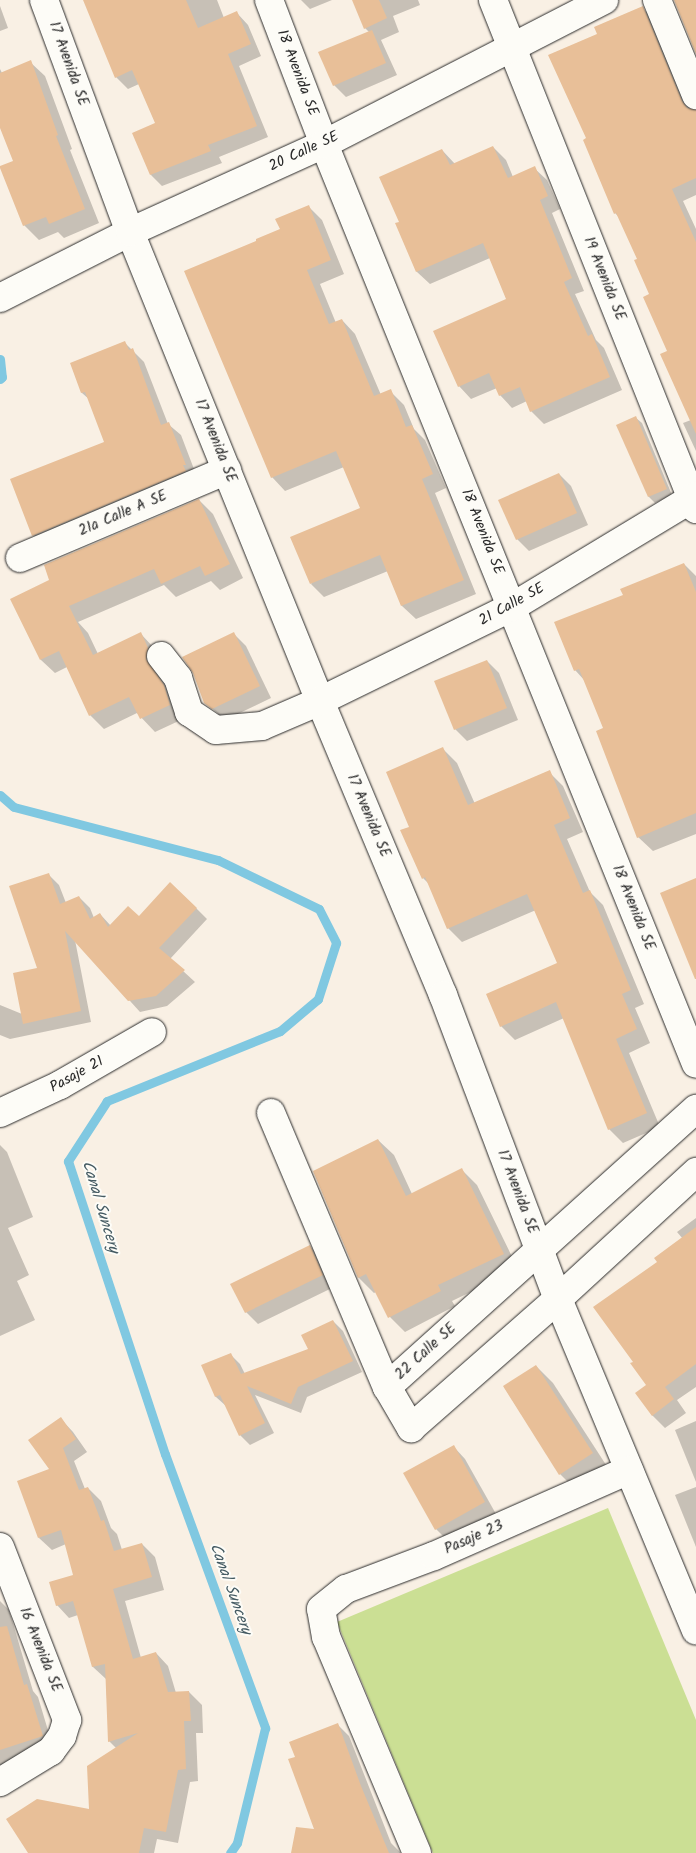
<!DOCTYPE html>
<style>
body{margin:0}
#map{position:relative;width:696px;height:1853px;overflow:hidden;background:#f9f0e4;font-family:Kalam,sans-serif}
div>[style]{position:absolute}
.green>*{inset:0;background:#cbdf94}
.shadow>*{inset:0;background:#0003}
.stream>*{height:9px;margin:-4.5px;padding:0 4.5px;transform-origin:4.5px;border-radius:4.5px;background:#80c8e1}
.building>*{inset:0;background:#e8bf98}
.roads{filter:drop-shadow(0 0 1px #2b2b2b) drop-shadow(0 0 1px #2b2b2b)}
.minor>*{height:28px;margin:-14px;padding:0 14px;transform-origin:14px;border-radius:14px;background:#fdfcf7}
span{translate:-50% -50%;white-space:nowrap;text-align:center;line-height:1.15;-webkit-text-stroke:4px #fdfcf7;paint-order:stroke}
.street-label{font-size:15px;color:#2b2b2b}
.water-label{font-size:16px;color:#445a62;font-style:italic}
</style>
<div id="map">
<div class="green">
<div style="clip-path:polygon(608px 1508px,696px 1720px,696px 1853px,433px 1853px,337px 1622px)"></div>
</div>
<div class="shadow">
<div style="clip-path:polygon(84px 0,217px 0,224px 18px,237px 13px,248px 25px,261px 56px,239px 66px,268px 137px,219px 157px,222px 163px,162px 186px,151px 175px,156px 124px,139px 84px,128px 89px,116px 77px)"></div>
<div style="clip-path:polygon(301px 0,332px 0,310px 9px)"></div>
<div style="clip-path:polygon(353px 0,418px 0,420px 5px,393px 16px,399px 32px,381px 40px,397px 75px,346px 97px,334px 85px,369px 32px,365px 28px)"></div>
<div style="clip-path:polygon(0 6px,8px 28px,0 31px)"></div>
<div style="clip-path:polygon(642px 8px,654px 19px,692px 111px,696px 111px,696px 195px,683px 201px,696px 229px,696px 451px,683px 423px,691px 420px,651px 295px,639px 260px,621px 219px,615px 213px,587px 139px,599px 34px)"></div>
<div style="clip-path:polygon(30px 62px,45px 76px,72px 149px,70px 150px,99px 223px,64px 238px,58px 232px,39px 240px,24px 225px,15px 161px,0 125px,0 69px,2px 73px)"></div>
<div style="clip-path:polygon(493px 147px,506px 160px,513px 177px,534px 168px,547px 180px,560px 209px,552px 213px,584px 291px,575px 294px,596px 340px,604px 348px,622px 390px,544px 424px,531px 411px,527px 401px,512px 408px,500px 395px,497px 388px,471px 399px,459px 386px,507px 300px,490px 258px,430px 284px,417px 272px,397px 224px,401px 222px,442px 150px,455px 164px)"></div>
<div style="clip-path:polygon(308px 206px,322px 220px,344px 274px,320px 284px,336px 323px,342px 320px,355px 334px,381px 395px,390px 391px,404px 405px,414px 429px,425px 440px,446px 488px,435px 493px,476px 594px,416px 619px,402px 606px,388px 571px,324px 597px,311px 584px,361px 508px,344px 467px,285px 491px,272px 477px,258px 242px,281px 229px)"></div>
<div style="clip-path:polygon(125px 343px,144px 362px,168px 424px,181px 435px,197px 477px,45px 547px,33px 535px,106px 443px,90px 400px,82px 393px,71px 364px)"></div>
<div style="clip-path:polygon(636px 418px,642px 423px,672px 495px,655px 503px,649px 497px,618px 426px)"></div>
<div style="clip-path:polygon(559px 474px,571px 486px,588px 525px,529px 551px,517px 539px)"></div>
<div style="clip-path:polygon(199px 500px,213px 514px,243px 578px,220px 590px,211px 581px,176px 597px,164px 585px,78px 622px,88px 633px,98px 654px,141px 634px,154px 648px,183px 719px,155px 732px,137px 713px,104px 729px,90px 715px,67px 667px,55px 673px,41px 660px,44px 584px)"></div>
<div style="clip-path:polygon(684px 564px,696px 576px,696px 834px,653px 851px,638px 837px,605px 729px,585px 681px,575px 670px,624px 595px)"></div>
<div style="clip-path:polygon(234px 634px,246px 646px,271px 698px,225px 720px,205px 702px)"></div>
<div style="clip-path:polygon(487px 661px,499px 673px,518px 720px,467px 741px,455px 729px)"></div>
<div style="clip-path:polygon(443px 749px,457px 763px,475px 804px,549px 772px,563px 786px,583px 832px,567px 839px,590px 892px,603px 905px,644px 1004px,635px 1008px,650px 1043px,629px 1053px,660px 1127px,623px 1143px,609px 1129px,564px 1018px,515px 1040px,501px 1026px,559px 964px,536px 910px,462px 942px,448px 928px,430px 885px,423px 878px,411px 827px)"></div>
<div style="clip-path:polygon(48px 874px,59px 885px,66px 903px,79px 897px,90px 908px,94px 918px,100px 914px,111px 926px,139px 918px,196px 908px,207px 919px,170px 959px,195px 982px,167px 1006px,140px 1012px,75px 940px,91px 1022px,10px 1039px,0 1035px,0 1005px,22px 1014px,39px 969px)"></div>
<div style="clip-path:polygon(378px 1140px,394px 1155px,412px 1194px,462px 1170px,477px 1185px,518px 1269px,452px 1301px,455px 1306px,405px 1332px,390px 1317px,376px 1292px,374px 1293px,359px 1278px,314px 1172px)"></div>
<div style="clip-path:polygon(0 1145px,7px 1152px,33px 1217px,8px 1228px,29px 1275px,17px 1281px,35px 1320px,0 1336px)"></div>
<div style="clip-path:polygon(696px 1218px,696px 1387px,677px 1400px,686px 1413px,665px 1428px,652px 1415px,648px 1385px,634px 1362px,659px 1262px,683px 1239px,677px 1232px)"></div>
<div style="clip-path:polygon(310px 1246px,321px 1258px,334px 1287px,258px 1324px,246px 1312px)"></div>
<div style="clip-path:polygon(333px 1321px,343px 1331px,362px 1372px,307px 1397px,301px 1413px,255px 1395px,274px 1433px,250px 1445px,240px 1435px,226px 1406px,216px 1397px,203px 1366px,230px 1354px,240px 1364px,245px 1374px,310px 1350px)"></div>
<div style="clip-path:polygon(536px 1366px,553px 1383px,610px 1471px,578px 1492px,560px 1474px,504px 1387px)"></div>
<div style="clip-path:polygon(61px 1419px,73px 1432px,87px 1452px,74px 1461px,85px 1489px,88px 1488px,101px 1501px,111px 1528px,117px 1534px,122px 1550px,142px 1544px,155px 1557px,164px 1590px,125px 1601px,141px 1658px,156px 1653px,168px 1666px,176px 1693px,189px 1692px,202px 1705px,203px 1733px,196px 1733px,198px 1781px,190px 1782px,178px 1843px,157px 1839px,154px 1853px,30px 1853px,91px 1811px,117px 1749px,109px 1741px,106px 1679px,93px 1667px,78px 1615px,69px 1618px,57px 1605px,75px 1576px,66px 1544px,52px 1550px,39px 1538px)"></div>
<div style="clip-path:polygon(696px 1421px,696px 1482px,675px 1430px)"></div>
<div style="clip-path:polygon(454px 1447px,465px 1459px,496px 1514px,448px 1541px,436px 1529px)"></div>
<div style="clip-path:polygon(696px 1487px,696px 1547px,675px 1495px)"></div>
<div style="clip-path:polygon(0 1601px,9px 1610px,33px 1691px,38px 1697px,53px 1747px,0 1785px)"></div>
<div style="clip-path:polygon(338px 1725px,349px 1736px,391px 1843px,401px 1853px,293px 1853px,316px 1831px,296px 1758px)"></div>
</div>
<div class="stream">
<div style="left:0;top:359px;width:18px;rotate:84deg"></div>
<div style="left:2px;top:377px;width:3px;rotate:135deg"></div>
<div style="left:0;top:795px;width:18px;rotate:41deg"></div>
<div style="left:14px;top:807px;width:211px;rotate:14.6deg"></div>
<div style="left:218px;top:860px;width:112px;rotate:25.9deg"></div>
<div style="left:319px;top:909px;width:38px;rotate:63deg"></div>
<div style="left:336px;top:943px;width:59px;rotate:107.8deg"></div>
<div style="left:318px;top:999px;width:50px;rotate:139.9deg"></div>
<div style="left:280px;top:1031px;width:187px;rotate:158deg"></div>
<div style="left:107px;top:1101px;width:72px;rotate:123deg"></div>
<div style="left:68px;top:1161px;width:309px;rotate:71.7deg"></div>
<div style="left:165px;top:1454px;width:292px;rotate:69.9deg"></div>
<div style="left:265px;top:1728px;width:118px;rotate:103.7deg"></div>
<div style="left:237px;top:1843px;width:12px;rotate:125deg"></div>
</div>
<div class="building">
<div style="clip-path:polygon(83px 0,186px 0,198px 28px,237px 11px,251px 44px,228px 54px,257px 126px,208px 145px,211px 151px,150px 175px,132px 133px,155px 123px,132px 70px,115px 78px)"></div>
<div style="clip-path:polygon(352px 0,379px 0,387px 18px,364px 29px)"></div>
<div style="clip-path:polygon(674px 0,696px 0,696px 54px)"></div>
<div style="clip-path:polygon(643px 6px,682px 101px,687px 108px,696px 110px,696px 178px,672px 189px,696px 242px,696px 434px,660px 354px,667px 351px,643px 297px,649px 294px,634px 260px,637px 259px,616px 213px,614px 214px,583px 140px,586px 138px,548px 55px,597px 34px,594px 27px)"></div>
<div style="clip-path:polygon(372px 30px,386px 63px,333px 86px,318px 52px)"></div>
<div style="clip-path:polygon(31px 60px,58px 135px,56px 136px,85px 209px,49px 224px,46px 217px,23px 226px,0 168px,0 166px,13px 161px,0 128px,0 73px)"></div>
<div style="clip-path:polygon(493px 146px,508px 178px,535px 166px,548px 196px,540px 200px,572px 278px,564px 282px,588px 336px,592px 334px,610px 377px,530px 412px,520px 387px,499px 396px,489px 373px,458px 387px,433px 331px,506px 299px,483px 243px,416px 272px,395px 223px,399px 222px,379px 177px,442px 149px,450px 165px)"></div>
<div style="clip-path:polygon(309px 205px,331px 260px,307px 270px,329px 324px,342px 319px,374px 396px,391px 389px,406px 427px,412px 425px,433px 474px,422px 479px,464px 580px,401px 606px,380px 555px,310px 584px,290px 537px,360px 508px,336px 451px,271px 478px,184px 271px,256px 241px,256px 239px,280px 229px,275px 219px)"></div>
<div style="clip-path:polygon(125px 341px,129px 350px,133px 348px,161px 425px,169px 422px,186px 465px,183px 465px,186px 471px,32px 536px,10px 479px,104px 442px,85px 392px,81px 393px,70px 363px)"></div>
<div style="clip-path:polygon(636px 416px,667px 489px,648px 497px,616px 425px)"></div>
<div style="clip-path:polygon(559px 473px,577px 513px,516px 540px,498px 500px)"></div>
<div style="clip-path:polygon(199px 499px,230px 564px,205px 576px,200px 566px,161px 584px,154px 569px,69px 606px,93px 655px,141px 632px,148px 648px,146px 659px,164px 685px,170px 705px,140px 719px,129px 697px,89px 716px,59px 651px,40px 660px,10px 599px,49px 580px,44px 565px)"></div>
<div style="clip-path:polygon(684px 563px,696px 592px,696px 813px,637px 838px,596px 731px,603px 728px,579px 669px,574px 671px,554px 622px,623px 595px,620px 589px)"></div>
<div style="clip-path:polygon(234px 632px,260px 686px,212px 709px,204px 703px,193px 673px,182px 657px)"></div>
<div style="clip-path:polygon(487px 660px,507px 708px,454px 730px,434px 681px)"></div>
<div style="clip-path:polygon(443px 747px,468px 805px,550px 770px,570px 818px,554px 825px,583px 893px,590px 890px,631px 990px,622px 994px,637px 1029px,616px 1039px,647px 1113px,608px 1130px,556px 1002px,500px 1027px,486px 994px,557px 963px,527px 894px,447px 929px,425px 877px,422px 879px,400px 830px,409px 827px,386px 772px)"></div>
<div style="clip-path:polygon(49px 873px,60px 904px,79px 896px,90px 919px,100px 913px,108px 927px,128px 906px,139px 916px,170px 882px,197px 908px,159px 948px,185px 970px,156px 996px,128px 1001px,65px 931px,81px 1011px,23px 1024px,13px 973px,37px 968px,9px 886px)"></div>
<div style="clip-path:polygon(696px 878px,696px 979px,695px 979px,660px 893px)"></div>
<div style="clip-path:polygon(378px 1139px,406px 1196px,462px 1168px,504px 1254px,438px 1285px,441px 1291px,388px 1318px,366px 1274px,358px 1278px,313px 1171px)"></div>
<div style="clip-path:polygon(696px 1227px,696px 1364px,665px 1387px,674px 1399px,652px 1416px,635px 1393px,646px 1385px,630px 1363px,633px 1362px,593px 1307px,657px 1262px,654px 1258px)"></div>
<div style="clip-path:polygon(310px 1245px,323px 1275px,245px 1313px,230px 1284px)"></div>
<div style="clip-path:polygon(333px 1320px,353px 1361px,298px 1387px,291px 1404px,247px 1386px,265px 1423px,239px 1436px,220px 1395px,215px 1397px,201px 1365px,231px 1353px,241px 1374px,308px 1349px,301px 1335px)"></div>
<div style="clip-path:polygon(536px 1365px,593px 1453px,559px 1475px,503px 1386px)"></div>
<div style="clip-path:polygon(61px 1417px,76px 1439px,63px 1448px,79px 1490px,88px 1487px,101px 1521px,104px 1520px,114px 1551px,142px 1543px,152px 1577px,113px 1589px,133px 1659px,156px 1652px,168px 1692px,189px 1691px,191px 1721px,184px 1721px,186px 1769px,178px 1770px,166px 1832px,144px 1828px,139px 1853px,28px 1853px,6px 1819px,37px 1799px,89px 1809px,87px 1766px,138px 1733px,108px 1742px,105px 1664px,92px 1667px,73px 1601px,56px 1606px,49px 1582px,73px 1575px,61px 1530px,38px 1538px,17px 1481px,49px 1469px,28px 1440px)"></div>
<div style="clip-path:polygon(454px 1445px,485px 1502px,435px 1530px,403px 1473px)"></div>
<div style="clip-path:polygon(7px 1626px,24px 1685px,27px 1684px,43px 1736px,0 1750px,0 1627px)"></div>
<div style="clip-path:polygon(338px 1723px,361px 1786px,389px 1853px,291px 1853px,296px 1827px,314px 1829px,288px 1759px,295px 1757px,289px 1742px)"></div>
</div>
<div class="roads">
<div class="minor">
<div style="left:44px;top:0;width:247px;rotate:69.7deg"></div>
<div style="left:130px;top:232px;width:506px;rotate:67.95deg"></div>
<div style="left:320px;top:701px;width:319px;rotate:67.3deg"></div>
<div style="left:443px;top:995px;width:325px;rotate:69.3deg"></div>
<div style="left:558px;top:1299px;width:359px;rotate:67.4deg"></div>
<div style="left:269px;top:0;width:154px;rotate:69.1deg"></div>
<div style="left:324px;top:144px;width:992px;rotate:67.98deg"></div>
<div style="left:493px;top:0;width:548px;rotate:68.26deg"></div>
<div style="left:657px;top:0;width:103px;rotate:67.7deg"></div>
<div style="left:0;top:298px;width:146px;rotate:-26.9deg"></div>
<div style="left:130px;top:232px;width:213px;rotate:-24.4deg"></div>
<div style="left:324px;top:144px;width:315px;rotate:-27.2deg"></div>
<div style="left:20px;top:558px;width:225px;rotate:-23deg"></div>
<div style="left:161px;top:656px;width:28px;rotate:52deg"></div>
<div style="left:178px;top:678px;width:36px;rotate:72deg"></div>
<div style="left:189px;top:712px;width:32px;rotate:34deg"></div>
<div style="left:216px;top:730px;width:46px;rotate:-5deg"></div>
<div style="left:262px;top:726px;width:63px;rotate:-23.3deg"></div>
<div style="left:320px;top:701px;width:214px;rotate:-26.1deg"></div>
<div style="left:512px;top:607px;width:215px;rotate:-31.1deg"></div>
<div style="left:0;top:1113px;width:66px;rotate:-25deg"></div>
<div style="left:60px;top:1085px;width:106px;rotate:-29.9deg"></div>
<div style="left:271px;top:1113px;width:298px;rotate:67.1deg"></div>
<div style="left:387px;top:1387px;width:48px;rotate:59.7deg"></div>
<div style="left:411px;top:1428px;width:196px;rotate:-41.3deg"></div>
<div style="left:558px;top:1299px;width:188px;rotate:-42.6deg"></div>
<div style="left:387px;top:1387px;width:416px;rotate:-42deg"></div>
<div style="left:0;top:1547px;width:186px;rotate:68.8deg"></div>
<div style="left:67px;top:1720px;width:17px;rotate:107deg"></div>
<div style="left:62px;top:1736px;width:19px;rotate:126deg"></div>
<div style="left:51px;top:1751px;width:60px;rotate:148.7deg"></div>
<div style="left:417px;top:1853px;width:234px;rotate:-112.8deg"></div>
<div style="left:326px;top:1637px;width:28px;rotate:-100deg"></div>
<div style="left:321px;top:1609px;width:32px;rotate:-39deg"></div>
<div style="left:346px;top:1589px;width:94px;rotate:-20.6deg"></div>
<div style="left:434px;top:1556px;width:213px;rotate:-23.8deg"></div>
</div>
</div>
<div class="street-label">
<span style="left:68px;top:64px;rotate:70deg">17 Avenida SE</span>
<span style="left:297px;top:73px;rotate:69deg">18 Avenida SE</span>
<span style="left:304px;top:152px;rotate:-25deg">20 Calle SE</span>
<span style="left:604px;top:279px;rotate:68deg">19 Avenida SE</span>
<span style="left:215px;top:441px;rotate:68deg">17 Avenida SE</span>
<span style="left:123px;top:514px;rotate:-23deg">21a Calle A SE</span>
<span style="left:482px;top:532px;rotate:68deg">18 Avenida SE</span>
<span style="left:512px;top:605px;rotate:-29deg">21 Calle SE</span>
<span style="left:368px;top:816px;rotate:67deg">17 Avenida SE</span>
<span style="left:633px;top:908px;rotate:68deg">18 Avenida SE</span>
<span style="left:77px;top:1075px;rotate:-29deg">Pasaje 21</span>
<span style="left:517px;top:1192px;rotate:69deg">17 Avenida SE</span>
<span style="left:426px;top:1352px;rotate:-42deg">22 Calle SE</span>
<span style="left:474px;top:1538px;rotate:-24deg">Pasaje 23</span>
<span style="left:40px;top:1650px;rotate:68deg">16 Avenida SE</span>
</div>
<div class="water-label">
<span style="left:100px;top:1207px;rotate:73deg">Canal Suncery</span>
<span style="left:230px;top:1589px;rotate:70deg">Canal Suncery</span>
</div>
</div>
